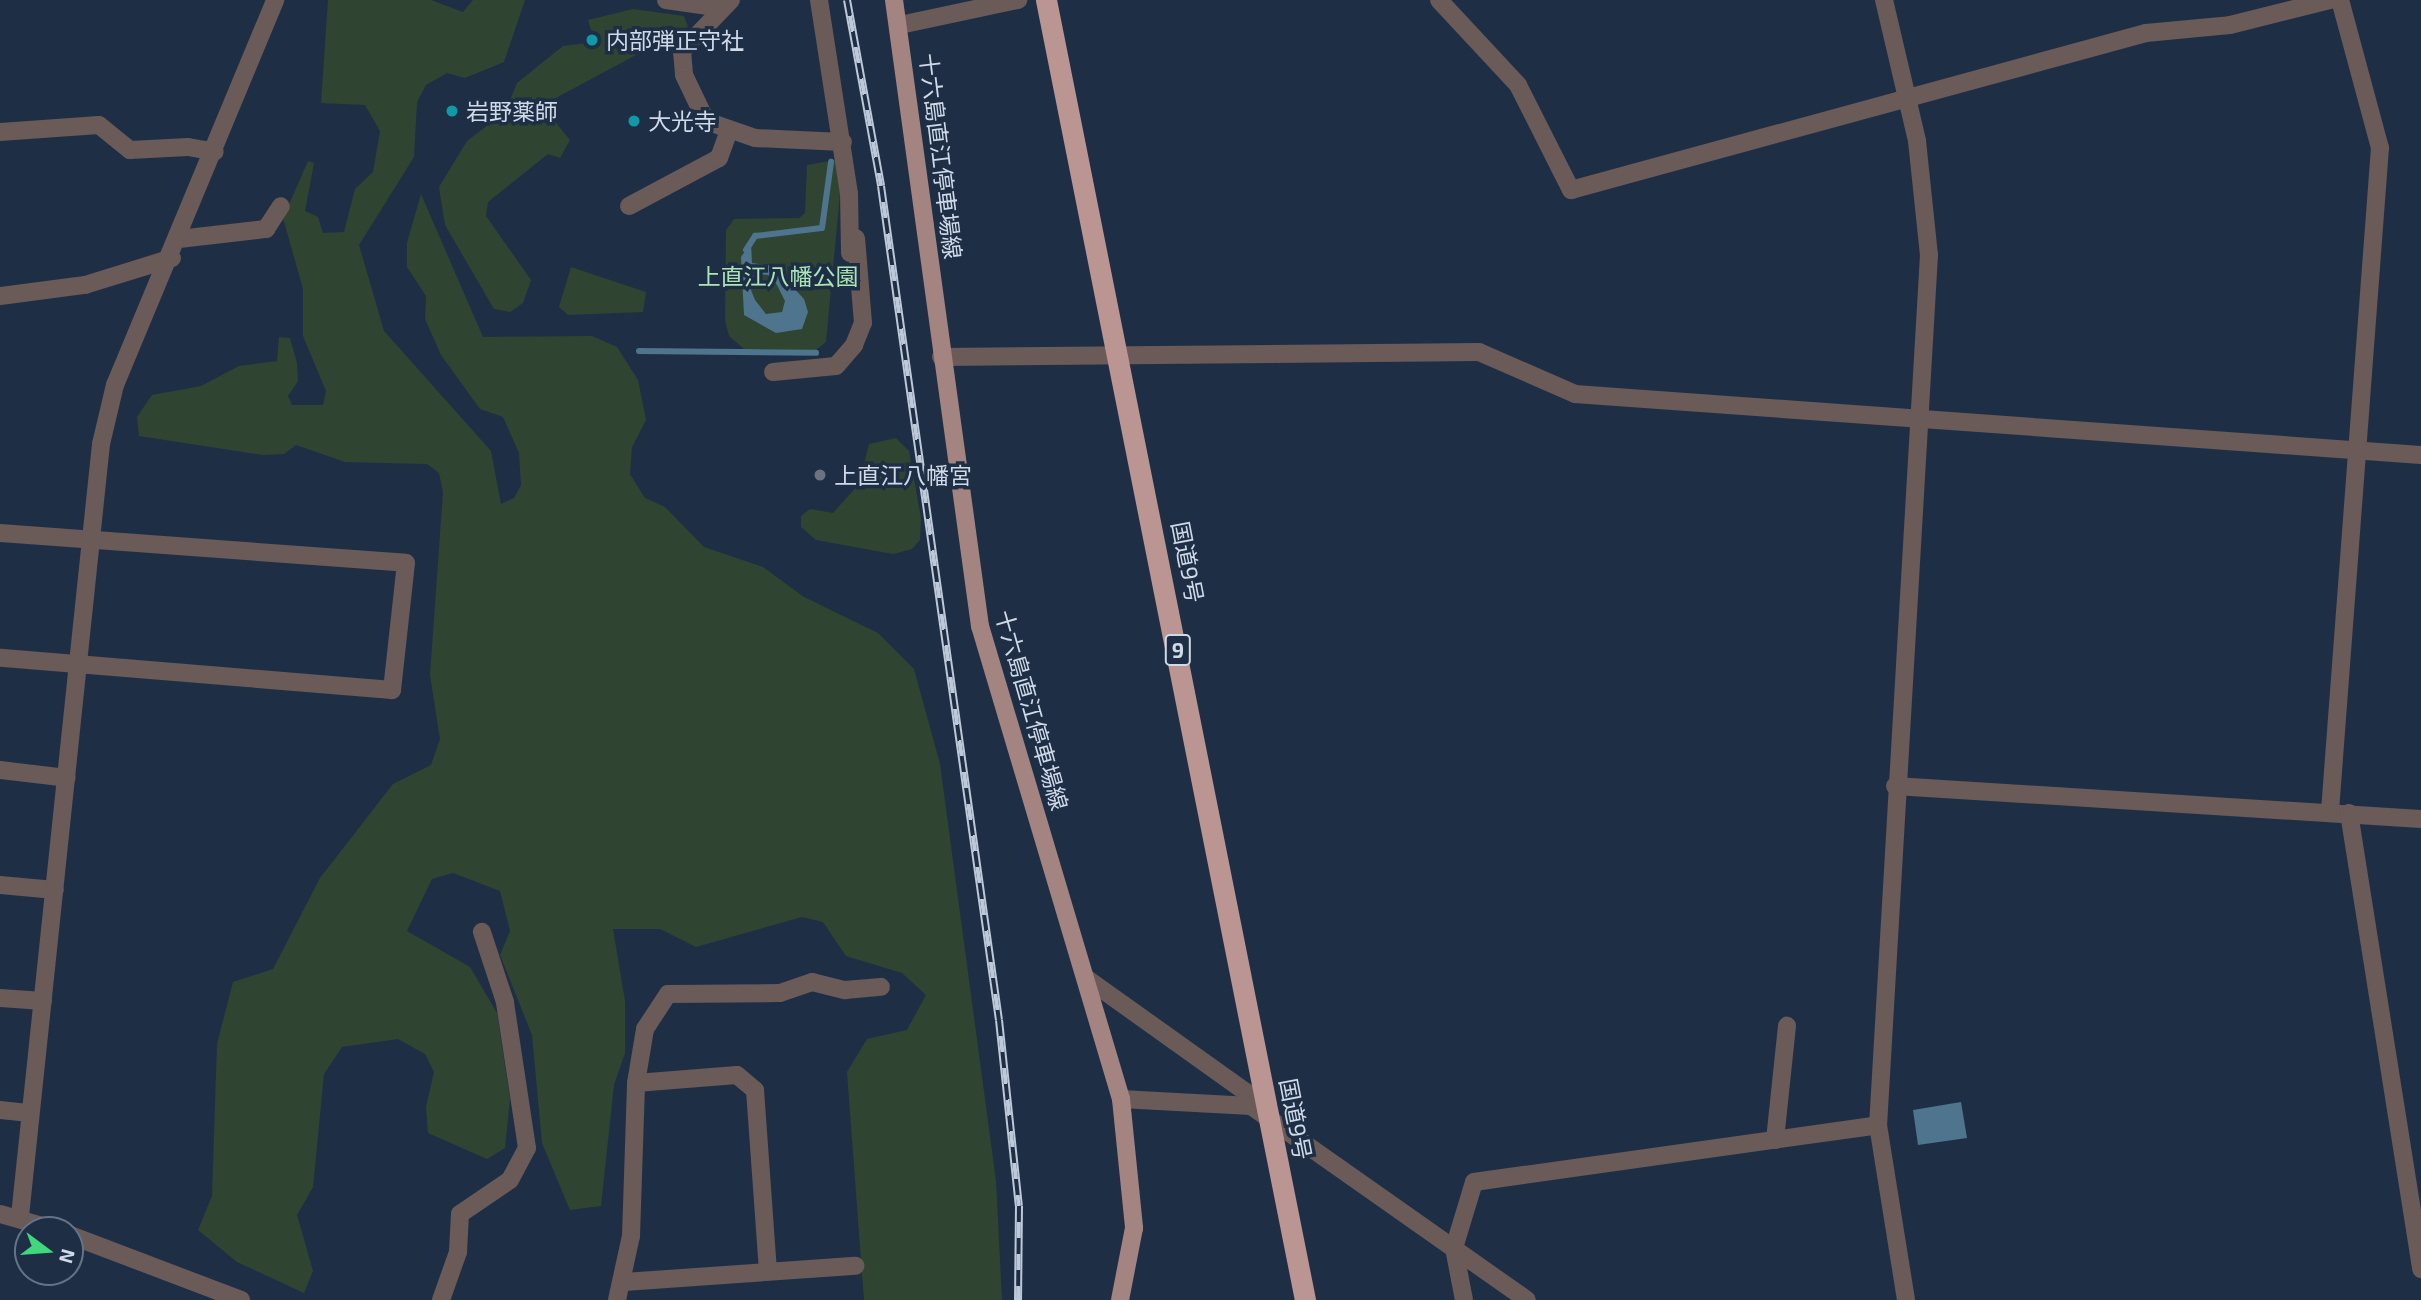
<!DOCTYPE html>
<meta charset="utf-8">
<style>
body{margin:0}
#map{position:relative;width:2421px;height:1300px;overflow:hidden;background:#1e2f45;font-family:"Exo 2","Noto Sans JP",sans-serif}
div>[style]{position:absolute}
.green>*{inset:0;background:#304432}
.water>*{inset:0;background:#4f748e}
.stream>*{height:6px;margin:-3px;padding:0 3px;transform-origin:3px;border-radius:3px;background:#4f748e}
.minor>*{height:18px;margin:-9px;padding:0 9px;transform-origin:9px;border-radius:9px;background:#6a5a58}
.major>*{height:18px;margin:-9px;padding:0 9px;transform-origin:9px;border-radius:9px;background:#a48481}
.highway>*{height:21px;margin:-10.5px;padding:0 10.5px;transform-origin:10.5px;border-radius:10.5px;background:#bb9591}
.rail>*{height:8px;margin-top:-4px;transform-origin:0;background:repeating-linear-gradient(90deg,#1e2f45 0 16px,#bdc8d8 0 32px);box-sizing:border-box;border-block:2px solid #bdc8d8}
.dots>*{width:19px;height:19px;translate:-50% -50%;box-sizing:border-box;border:4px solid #1e2f45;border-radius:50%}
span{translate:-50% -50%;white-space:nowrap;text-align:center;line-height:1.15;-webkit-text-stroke:7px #1e2f45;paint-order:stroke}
.shield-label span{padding:2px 5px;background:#1e2f45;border:2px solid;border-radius:5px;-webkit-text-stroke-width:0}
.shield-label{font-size:21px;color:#cfd9e8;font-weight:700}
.poi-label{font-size:23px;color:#cfd9e8}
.left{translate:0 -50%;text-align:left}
.street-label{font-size:23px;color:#cfd9e8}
.park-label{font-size:23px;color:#ace4b3}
.north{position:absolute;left:14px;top:1216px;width:70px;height:70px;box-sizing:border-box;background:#1e2f45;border:2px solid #657386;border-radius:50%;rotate:106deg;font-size:19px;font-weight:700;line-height:28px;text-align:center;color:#cfd9e8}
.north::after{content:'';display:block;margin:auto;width:24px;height:32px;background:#41d77c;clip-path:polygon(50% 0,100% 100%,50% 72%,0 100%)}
</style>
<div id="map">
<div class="green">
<div style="clip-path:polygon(328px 0,431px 0,463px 12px,473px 0,525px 0,504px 62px,465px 78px,447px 73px,426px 85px,417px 102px,414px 157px,359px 245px,384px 331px,491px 451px,501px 504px,514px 498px,521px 485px,519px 453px,503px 417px,480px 409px,441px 355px,425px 319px,426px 296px,407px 267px,407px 243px,421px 194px,483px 337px,592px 336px,617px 347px,638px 380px,646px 420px,632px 447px,630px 474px,645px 498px,665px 507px,704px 547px,763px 567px,804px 597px,878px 633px,914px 669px,940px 764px,996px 1181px,1002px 1300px,864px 1300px,847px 1072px,867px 1039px,907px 1030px,926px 995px,902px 973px,846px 956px,823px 922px,802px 917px,696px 947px,660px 929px,613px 929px,625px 1001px,625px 1053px,614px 1085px,601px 1206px,570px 1210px,542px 1143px,532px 1035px,500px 955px,510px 931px,500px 891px,453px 873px,432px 879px,407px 931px,470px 967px,497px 1013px,510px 1099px,505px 1148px,487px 1159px,428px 1133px,426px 1107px,434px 1072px,425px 1054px,398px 1039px,342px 1047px,324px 1074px,313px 1187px,297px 1215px,313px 1271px,304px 1293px,237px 1262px,198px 1230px,212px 1196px,217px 1044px,233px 982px,273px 969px,320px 878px,393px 784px,431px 765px,440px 739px,430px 675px,443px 492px,439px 473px,427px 464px,345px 462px,296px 445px,284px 454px,263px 455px,139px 436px,137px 417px,152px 395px,201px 386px,239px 366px,277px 361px,279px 337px,290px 338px,297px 363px,298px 381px,288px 396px,292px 405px,323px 405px,326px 391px,303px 336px,303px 289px,283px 218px,308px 161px,314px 163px,305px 211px,318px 217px,323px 233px,344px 232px,355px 189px,373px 172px,380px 131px,365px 105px,321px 103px)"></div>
<div style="clip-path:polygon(633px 9px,684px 16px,688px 27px,554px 99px,547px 112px,570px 140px,560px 158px,548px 154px,488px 202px,486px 216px,531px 280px,523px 303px,510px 312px,494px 309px,445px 225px,439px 187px,467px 141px,505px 112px,517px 83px,563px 46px,595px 42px,588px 20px)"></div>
<div style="clip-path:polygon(836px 160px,841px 183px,826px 342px,816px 350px,744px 349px,729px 336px,725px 320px,726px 230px,734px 219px,799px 218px,805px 213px,807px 165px)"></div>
<div style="clip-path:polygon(571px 267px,646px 292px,643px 312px,568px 315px,559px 307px)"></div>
<div style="clip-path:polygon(896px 438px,909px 451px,921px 518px,920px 540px,912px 549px,893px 554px,816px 540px,801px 527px,801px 516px,810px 509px,833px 513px,859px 484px,869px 444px)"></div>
</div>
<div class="water">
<div style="clip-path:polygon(evenodd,751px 243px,752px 263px,773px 266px,804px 299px,808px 312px,802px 329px,776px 333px,744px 315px,741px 257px,751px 243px,755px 274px,768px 275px,777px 285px,785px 301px,782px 312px,766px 314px,755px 300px,749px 285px,755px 274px)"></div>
<div style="clip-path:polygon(1961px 1102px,1967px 1138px,1918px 1145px,1913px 1110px)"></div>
</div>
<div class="stream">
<div style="left:746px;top:250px;width:17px;rotate:-57deg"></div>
<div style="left:755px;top:236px;width:67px;rotate:-6.8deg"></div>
<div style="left:822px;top:228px;width:67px;rotate:-82.2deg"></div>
<div style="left:639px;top:351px;width:177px;rotate:0.6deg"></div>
</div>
<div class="minor">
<div style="left:666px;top:0;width:57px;rotate:8.1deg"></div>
<div style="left:731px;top:0;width:71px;rotate:133.9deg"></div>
<div style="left:682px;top:51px;width:24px;rotate:85deg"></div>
<div style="left:684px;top:75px;width:51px;rotate:64.4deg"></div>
<div style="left:706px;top:121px;width:52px;rotate:19.1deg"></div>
<div style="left:755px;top:138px;width:88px;rotate:2.6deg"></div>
<div style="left:819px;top:0;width:195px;rotate:81.2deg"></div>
<div style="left:849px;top:193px;width:60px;rotate:89deg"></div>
<div style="left:1439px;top:0;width:116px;rotate:47.1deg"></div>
<div style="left:1518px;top:85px;width:118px;rotate:63.2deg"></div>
<div style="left:1571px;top:190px;width:596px;rotate:-15.27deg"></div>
<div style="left:2146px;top:33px;width:84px;rotate:-5.4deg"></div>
<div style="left:2230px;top:25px;width:103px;rotate:-14deg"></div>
<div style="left:1884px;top:0;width:145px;rotate:76.8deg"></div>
<div style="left:1917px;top:141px;width:115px;rotate:84deg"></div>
<div style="left:1929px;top:255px;width:871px;rotate:93.35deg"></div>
<div style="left:1878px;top:1125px;width:177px;rotate:80.9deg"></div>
<div style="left:900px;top:25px;width:121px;rotate:-12deg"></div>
<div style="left:0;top:132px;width:99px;rotate:-4deg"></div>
<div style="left:99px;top:125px;width:40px;rotate:39deg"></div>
<div style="left:130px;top:150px;width:58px;rotate:-3deg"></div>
<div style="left:188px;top:147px;width:27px;rotate:10deg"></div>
<div style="left:629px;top:206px;width:102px;rotate:-28.1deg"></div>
<div style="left:719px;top:158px;width:27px;rotate:-70deg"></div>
<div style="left:179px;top:239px;width:88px;rotate:-6.6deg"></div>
<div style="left:266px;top:229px;width:27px;rotate:-57deg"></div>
<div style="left:0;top:296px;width:86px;rotate:-7.4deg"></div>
<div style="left:85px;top:285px;width:91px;rotate:-17.2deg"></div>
<div style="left:941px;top:357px;width:538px;rotate:-0.53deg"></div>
<div style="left:1479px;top:352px;width:105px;rotate:23.6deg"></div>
<div style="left:1575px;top:394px;width:848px;rotate:4.12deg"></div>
<div style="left:773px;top:372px;width:63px;rotate:-5.4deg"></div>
<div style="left:836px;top:366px;width:28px;rotate:-49deg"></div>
<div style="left:854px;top:345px;width:24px;rotate:-68deg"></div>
<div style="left:863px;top:323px;width:85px;rotate:-94.7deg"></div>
<div style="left:0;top:533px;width:407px;rotate:4.2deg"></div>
<div style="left:406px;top:563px;width:128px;rotate:96.3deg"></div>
<div style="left:392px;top:690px;width:393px;rotate:-175.3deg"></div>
<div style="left:0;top:770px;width:67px;rotate:6.8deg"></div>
<div style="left:1895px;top:786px;width:527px;rotate:3.59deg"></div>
<div style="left:2330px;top:811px;width:665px;rotate:-85.69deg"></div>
<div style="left:2380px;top:148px;width:153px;rotate:-105.1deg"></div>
<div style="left:2349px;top:813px;width:462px;rotate:81deg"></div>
<div style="left:0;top:885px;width:55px;rotate:5.2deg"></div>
<div style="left:1086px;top:978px;width:196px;rotate:35.5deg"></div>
<div style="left:1246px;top:1092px;width:15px;rotate:70deg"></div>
<div style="left:0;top:998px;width:43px;rotate:4deg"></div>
<div style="left:636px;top:1083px;width:55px;rotate:-80.5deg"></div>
<div style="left:645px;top:1029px;width:42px;rotate:-56.7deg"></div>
<div style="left:668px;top:994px;width:112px;rotate:-0.5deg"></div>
<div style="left:780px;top:993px;width:34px;rotate:-19deg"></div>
<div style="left:812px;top:982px;width:34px;rotate:14deg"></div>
<div style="left:845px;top:990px;width:36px;rotate:-5deg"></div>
<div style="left:1121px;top:1099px;width:130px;rotate:3.1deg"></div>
<div style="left:1251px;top:1106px;width:337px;rotate:35.1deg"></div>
<div style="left:0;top:1110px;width:30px;rotate:6deg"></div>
<div style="left:1775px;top:1140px;width:115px;rotate:-84deg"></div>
<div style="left:0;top:1214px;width:58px;rotate:15.9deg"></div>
<div style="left:20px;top:1216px;width:776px;rotate:-84.01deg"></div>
<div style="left:101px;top:444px;width:61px;rotate:-76.7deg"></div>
<div style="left:115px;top:385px;width:417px;rotate:-67.4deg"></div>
<div style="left:70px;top:1235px;width:183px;rotate:20.8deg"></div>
<div style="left:624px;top:1282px;width:232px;rotate:-4deg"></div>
<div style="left:441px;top:1300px;width:51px;rotate:-70.5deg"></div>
<div style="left:458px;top:1252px;width:38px;rotate:-87deg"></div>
<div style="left:460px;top:1214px;width:60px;rotate:-34.2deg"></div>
<div style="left:510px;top:1180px;width:36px;rotate:-62deg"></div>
<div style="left:527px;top:1148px;width:148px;rotate:-98.6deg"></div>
<div style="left:505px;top:1002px;width:74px;rotate:-108.2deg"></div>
<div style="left:617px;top:1300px;width:66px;rotate:-77.7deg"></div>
<div style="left:631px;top:1236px;width:153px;rotate:-88.1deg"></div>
<div style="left:636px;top:1083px;width:101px;rotate:-4.5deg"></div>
<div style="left:737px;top:1075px;width:23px;rotate:40deg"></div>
<div style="left:755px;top:1090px;width:182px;rotate:85.9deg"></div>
<div style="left:1464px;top:1300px;width:53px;rotate:-100.9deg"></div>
<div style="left:1454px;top:1248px;width:69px;rotate:-73.1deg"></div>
<div style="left:1474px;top:1182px;width:408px;rotate:-8deg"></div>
</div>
<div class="major">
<div style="left:894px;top:0;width:632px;rotate:82.18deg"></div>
<div style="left:980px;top:626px;width:494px;rotate:73.4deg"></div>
<div style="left:1121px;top:1099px;width:130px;rotate:84.2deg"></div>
<div style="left:1134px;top:1228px;width:73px;rotate:101deg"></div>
</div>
<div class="highway">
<div style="left:1046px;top:0;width:1326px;rotate:78.73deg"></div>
</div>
<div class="rail">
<div style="left:847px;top:0;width:189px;rotate:79.6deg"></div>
<div style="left:881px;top:186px;width:842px;rotate:81.95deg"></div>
<div style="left:999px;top:1020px;width:187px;rotate:83.9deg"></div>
<div style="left:1019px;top:1206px;width:94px;rotate:90.6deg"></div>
</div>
<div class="dots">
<div style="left:592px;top:40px;background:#0f9aa8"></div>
<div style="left:452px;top:111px;background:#0f9aa8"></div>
<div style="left:634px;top:121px;background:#0f9aa8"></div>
<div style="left:820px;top:475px;background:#6b7280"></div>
</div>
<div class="shield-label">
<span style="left:1178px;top:650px">9</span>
</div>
<div class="poi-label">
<span class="left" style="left:606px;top:40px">内部弾正守社</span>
<span class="left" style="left:466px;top:111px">岩野薬師</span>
<span class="left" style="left:648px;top:121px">大光寺</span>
<span class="left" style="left:834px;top:475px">上直江八幡宮</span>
</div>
<div class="street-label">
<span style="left:941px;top:156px;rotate:83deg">十六島直江停車場線</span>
<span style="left:1188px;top:562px;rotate:79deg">国道9号</span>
<span style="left:1032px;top:710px;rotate:74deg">十六島直江停車場線</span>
<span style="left:1296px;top:1119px;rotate:79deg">国道9号</span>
</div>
<div class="park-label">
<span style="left:778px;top:276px">上直江八幡公園</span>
</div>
<div class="north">N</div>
</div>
